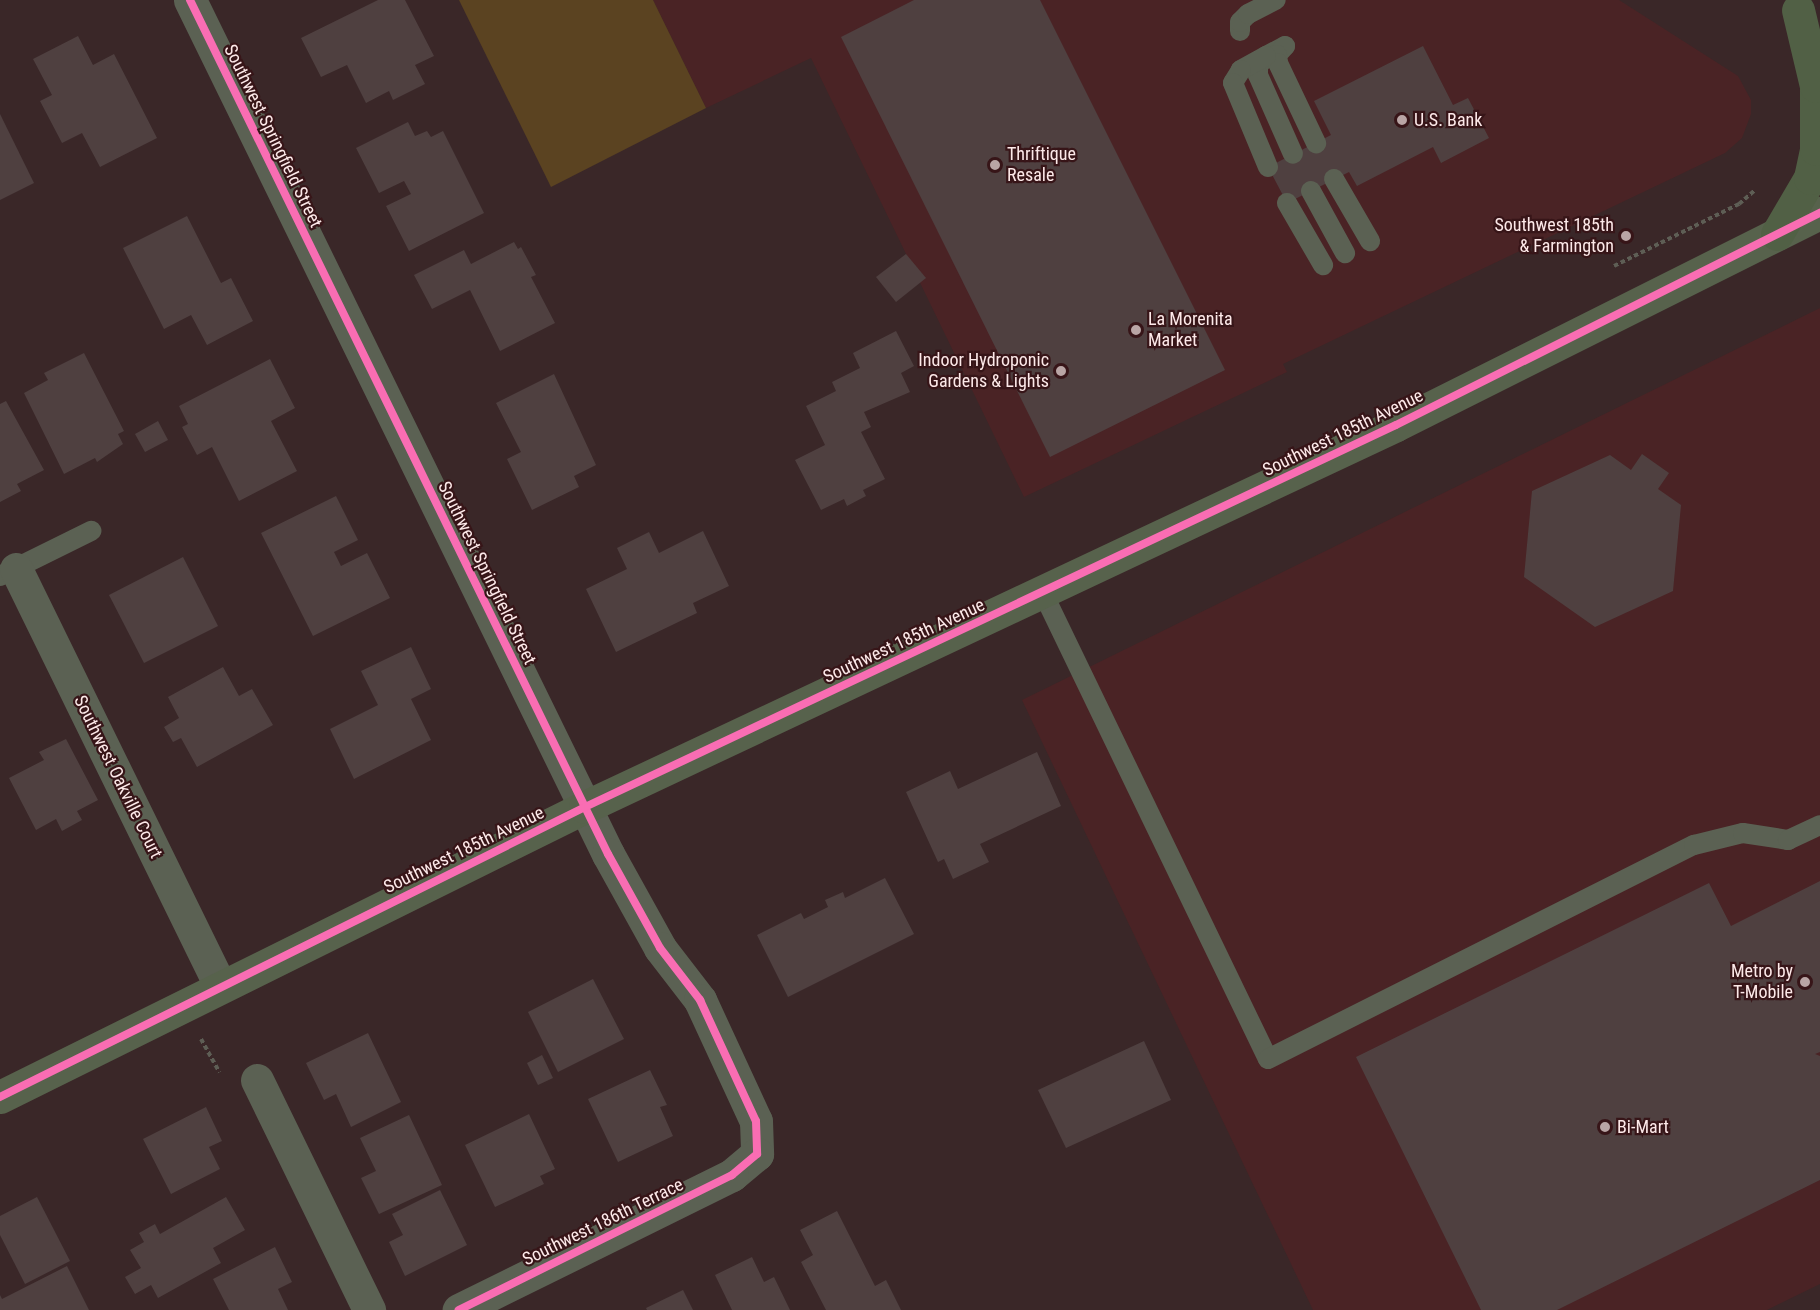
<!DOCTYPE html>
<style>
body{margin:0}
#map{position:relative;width:1820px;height:1310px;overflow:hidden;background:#3a2728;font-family:"Roboto Condensed",sans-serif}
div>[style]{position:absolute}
.built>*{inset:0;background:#4a2325}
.green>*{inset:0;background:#5b4321}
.building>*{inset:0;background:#4f4040}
.path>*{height:4px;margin-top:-2px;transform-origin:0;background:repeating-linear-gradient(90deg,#5e5e55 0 4.5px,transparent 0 7.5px)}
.lane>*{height:20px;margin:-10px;padding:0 10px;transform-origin:10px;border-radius:10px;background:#5b6153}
.street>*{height:33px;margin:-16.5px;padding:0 16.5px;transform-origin:16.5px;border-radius:16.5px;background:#5b6153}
.secondary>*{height:33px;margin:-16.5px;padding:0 16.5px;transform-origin:16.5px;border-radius:16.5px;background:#57624c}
.primary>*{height:33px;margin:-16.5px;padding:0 16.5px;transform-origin:16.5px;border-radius:16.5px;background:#516045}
.cycleway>*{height:8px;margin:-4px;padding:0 4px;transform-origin:4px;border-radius:4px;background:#f96db3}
.dots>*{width:16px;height:16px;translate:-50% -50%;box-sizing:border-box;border:3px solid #371518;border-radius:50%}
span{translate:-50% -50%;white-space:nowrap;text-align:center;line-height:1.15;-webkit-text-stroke:4.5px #371518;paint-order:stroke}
.poi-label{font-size:18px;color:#fde9e9}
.left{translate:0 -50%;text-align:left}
.right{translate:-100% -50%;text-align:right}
.street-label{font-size:18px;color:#fde9e9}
</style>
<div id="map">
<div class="built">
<div style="clip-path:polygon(653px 0,1619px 0,1738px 76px,1751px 100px,1751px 114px,1742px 138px,1725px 153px,1283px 364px,1287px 372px,1024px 497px,811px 58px,706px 108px)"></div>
<div style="clip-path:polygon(1820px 308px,1820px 1284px,1767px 1310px,1313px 1310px,1022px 700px)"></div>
</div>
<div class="green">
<div style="clip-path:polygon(459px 0,653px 0,706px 108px,551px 187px)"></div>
</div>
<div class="building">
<div style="clip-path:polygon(378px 0,405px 0,434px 56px,415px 65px,425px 84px,393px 100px,389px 91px,366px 103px,347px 65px,321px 77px,301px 38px)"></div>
<div style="clip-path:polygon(914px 0,1040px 0,1225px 370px,1050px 457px,841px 37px)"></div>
<div style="clip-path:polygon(78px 36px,93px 65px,114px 54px,157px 138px,100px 167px,82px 133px,62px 143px,40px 101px,52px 95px,33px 59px)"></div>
<div style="clip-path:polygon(1423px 46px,1453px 105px,1468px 98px,1489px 138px,1441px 163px,1433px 147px,1357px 186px,1349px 172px,1287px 203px,1268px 167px,1331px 135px,1314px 101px)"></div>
<div style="clip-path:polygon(0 114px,34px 183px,0 200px)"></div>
<div style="clip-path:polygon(408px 122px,415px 136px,427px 131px,431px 137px,443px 131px,484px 213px,409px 251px,386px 206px,411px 194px,404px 181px,379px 193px,356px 148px)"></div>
<div style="clip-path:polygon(187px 216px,221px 283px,231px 278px,253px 321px,207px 345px,191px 315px,164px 329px,123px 248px)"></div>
<div style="clip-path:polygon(514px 242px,518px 249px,521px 247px,536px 275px,531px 277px,555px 323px,500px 351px,470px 290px,432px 309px,414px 275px,464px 250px,471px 264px)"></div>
<div style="clip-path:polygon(906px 254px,926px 278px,896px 302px,876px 277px)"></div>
<div style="clip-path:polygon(896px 331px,914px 366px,901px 373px,910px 392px,864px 412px,871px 427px,861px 432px,885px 479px,863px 490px,866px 496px,847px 506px,844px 499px,821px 510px,795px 460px,825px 445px,806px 406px,836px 391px,832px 382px,860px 368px,853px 353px)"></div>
<div style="clip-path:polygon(84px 353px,124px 431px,118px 434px,123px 444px,97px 462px,95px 458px,64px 474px,24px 393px,48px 380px,44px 373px)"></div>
<div style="clip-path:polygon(270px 359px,295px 408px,271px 421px,297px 471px,239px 501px,212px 447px,197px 455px,182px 427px,188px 424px,179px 406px)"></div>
<div style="clip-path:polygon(554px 374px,596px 465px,574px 476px,579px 487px,532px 510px,507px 459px,521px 452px,496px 403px)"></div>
<div style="clip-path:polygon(6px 401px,44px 470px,17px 484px,21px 491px,0 502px,0 404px)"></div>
<div style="clip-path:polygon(158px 421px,168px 440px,145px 452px,135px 434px)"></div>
<div style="clip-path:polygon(1642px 454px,1669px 473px,1658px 489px,1681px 505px,1673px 591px,1595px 627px,1524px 577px,1532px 491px,1610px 455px,1631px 470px)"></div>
<div style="clip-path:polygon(336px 496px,358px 540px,334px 552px,341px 566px,367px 553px,390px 598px,313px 636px,261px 533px)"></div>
<div style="clip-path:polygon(703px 531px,729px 586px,693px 603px,697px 613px,616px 652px,586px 589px,627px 569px,617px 548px,649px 532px,659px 553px)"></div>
<div style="clip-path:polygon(183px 557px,218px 626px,144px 663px,109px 595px)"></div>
<div style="clip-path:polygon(411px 647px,431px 689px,411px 699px,431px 740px,354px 779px,330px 729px,378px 705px,361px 671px)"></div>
<div style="clip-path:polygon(223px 667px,239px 696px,252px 689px,273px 725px,197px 767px,181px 738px,173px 742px,164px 727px,179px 718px,168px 697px)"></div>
<div style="clip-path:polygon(66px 739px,98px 800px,77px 811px,82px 820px,62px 831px,56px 819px,36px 830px,9px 778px,44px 760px,39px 752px)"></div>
<div style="clip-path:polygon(1037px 752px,1061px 806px,980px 844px,989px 862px,953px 879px,944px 859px,938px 862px,906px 792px,950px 771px,958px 789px)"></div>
<div style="clip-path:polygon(885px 878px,914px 934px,788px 997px,757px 935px,801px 913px,804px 919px,828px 907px,825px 900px,843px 892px,845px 898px)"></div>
<div style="clip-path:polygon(1820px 881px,1820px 1052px,1815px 1054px,1820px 1056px,1820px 1180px,1557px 1310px,1481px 1310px,1356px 1057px,1709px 883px,1731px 926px)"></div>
<div style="clip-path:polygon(593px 979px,624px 1039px,558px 1072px,528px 1012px)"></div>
<div style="clip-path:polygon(368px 1033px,401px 1102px,351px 1127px,336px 1094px,324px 1100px,306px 1063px)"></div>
<div style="clip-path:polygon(1144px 1041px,1171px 1100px,1066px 1148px,1038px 1090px)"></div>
<div style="clip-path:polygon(542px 1055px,553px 1078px,538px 1085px,527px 1063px)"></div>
<div style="clip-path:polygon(650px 1070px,667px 1105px,660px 1107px,673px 1136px,618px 1162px,588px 1099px)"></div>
<div style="clip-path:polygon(206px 1107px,222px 1141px,209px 1147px,220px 1169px,171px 1194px,143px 1139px)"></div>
<div style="clip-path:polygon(529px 1114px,555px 1169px,540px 1176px,544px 1184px,495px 1207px,465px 1145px)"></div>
<div style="clip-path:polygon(409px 1115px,442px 1185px,379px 1214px,361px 1178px,376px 1171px,360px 1138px)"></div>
<div style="clip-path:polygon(440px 1190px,467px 1245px,405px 1276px,389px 1242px,403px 1235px,392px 1214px)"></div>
<div style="clip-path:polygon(37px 1197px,70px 1261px,25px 1284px,0 1235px,0 1216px)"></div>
<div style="clip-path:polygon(226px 1197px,245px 1230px,213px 1248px,221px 1263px,158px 1298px,151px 1285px,135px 1294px,125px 1277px,141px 1268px,130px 1250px,144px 1242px,139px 1233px,155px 1224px,160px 1234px)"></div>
<div style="clip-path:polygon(837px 1211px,875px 1286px,886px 1280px,901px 1310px,826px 1310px,801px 1262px,813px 1255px,800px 1230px)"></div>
<div style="clip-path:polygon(275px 1247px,292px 1282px,278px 1289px,288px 1310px,229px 1310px,213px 1279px)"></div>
<div style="clip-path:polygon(752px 1257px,764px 1282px,774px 1277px,790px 1310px,732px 1310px,715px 1275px)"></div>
<div style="clip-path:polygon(67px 1266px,89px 1310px,0 1310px,0 1295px,2px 1299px)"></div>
<div style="clip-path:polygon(683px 1290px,693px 1310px,647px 1310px,646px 1308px)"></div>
</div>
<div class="path">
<div style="left:1614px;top:266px;width:140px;rotate:-26.4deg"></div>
<div style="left:1739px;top:204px;width:21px;rotate:-41deg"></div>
<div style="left:201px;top:1039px;width:38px;rotate:61deg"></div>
</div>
<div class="lane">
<div style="left:1240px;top:31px;width:9px;rotate:-90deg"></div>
<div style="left:1240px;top:22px;width:11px;rotate:-45deg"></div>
<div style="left:1248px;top:14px;width:31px;rotate:-27deg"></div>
<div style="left:1285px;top:46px;width:21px;rotate:152deg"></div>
<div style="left:1266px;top:56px;width:13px;rotate:129deg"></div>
<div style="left:1258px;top:66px;width:9px;rotate:90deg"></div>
<div style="left:1258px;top:75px;width:86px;rotate:66.1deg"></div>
<div style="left:1285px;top:46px;width:12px;rotate:132deg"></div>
<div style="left:1277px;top:55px;width:8px;rotate:83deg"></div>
<div style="left:1278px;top:63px;width:89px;rotate:64.6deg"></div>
<div style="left:1266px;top:56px;width:29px;rotate:151deg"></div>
<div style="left:1241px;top:70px;width:15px;rotate:122deg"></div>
<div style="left:1233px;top:83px;width:91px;rotate:67.4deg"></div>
<div style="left:1334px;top:179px;width:72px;rotate:59.9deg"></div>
<div style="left:1311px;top:191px;width:71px;rotate:61.3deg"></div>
<div style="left:1287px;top:203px;width:72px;rotate:59.9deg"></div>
<div style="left:0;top:576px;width:102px;rotate:-26.3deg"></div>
<div style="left:1043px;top:593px;width:517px;rotate:64.23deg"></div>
<div style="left:1268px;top:1059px;width:477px;rotate:-26.7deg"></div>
<div style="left:1694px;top:845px;width:50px;rotate:-13.8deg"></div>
<div style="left:1743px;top:833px;width:46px;rotate:8.8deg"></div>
<div style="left:1788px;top:840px;width:35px;rotate:-25deg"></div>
</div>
<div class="street">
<div style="left:190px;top:0;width:951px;rotate:63.92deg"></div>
<div style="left:608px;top:854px;width:107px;rotate:61deg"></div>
<div style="left:660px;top:948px;width:66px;rotate:52.4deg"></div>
<div style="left:700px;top:1000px;width:133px;rotate:65.2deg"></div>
<div style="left:756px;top:1121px;width:33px;rotate:88deg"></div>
<div style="left:757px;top:1154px;width:33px;rotate:140deg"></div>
<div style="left:732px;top:1175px;width:305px;rotate:153.7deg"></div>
<div style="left:16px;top:569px;width:464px;rotate:63.9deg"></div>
<div style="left:257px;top:1080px;width:256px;rotate:64deg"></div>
</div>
<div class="secondary">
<div style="left:0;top:1097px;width:653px;rotate:-26.37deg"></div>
<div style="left:585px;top:807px;width:896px;rotate:-25.22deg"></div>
<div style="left:1396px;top:425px;width:474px;rotate:-26.6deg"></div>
</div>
<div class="primary">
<div style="left:1777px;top:234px;width:65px;rotate:-59.5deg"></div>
<div style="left:1810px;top:178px;width:30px;rotate:-78deg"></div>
<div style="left:1816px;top:149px;width:63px;rotate:-90deg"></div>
<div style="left:1816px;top:86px;width:78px;rotate:-103.3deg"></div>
</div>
<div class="cycleway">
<div style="left:190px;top:0;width:951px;rotate:63.92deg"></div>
<div style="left:608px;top:854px;width:107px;rotate:61deg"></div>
<div style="left:660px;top:948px;width:66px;rotate:52.4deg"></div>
<div style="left:700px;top:1000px;width:133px;rotate:65.2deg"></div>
<div style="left:756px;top:1121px;width:33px;rotate:88deg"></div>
<div style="left:757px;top:1154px;width:33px;rotate:140deg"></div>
<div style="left:732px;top:1175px;width:305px;rotate:153.7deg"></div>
<div style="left:0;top:1097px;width:653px;rotate:-26.37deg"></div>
<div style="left:585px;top:807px;width:896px;rotate:-25.22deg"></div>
<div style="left:1396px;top:425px;width:474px;rotate:-26.6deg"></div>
</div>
<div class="dots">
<div style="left:1402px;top:120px;background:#b9a5a5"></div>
<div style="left:995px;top:165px;background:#b9a5a5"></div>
<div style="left:1626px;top:236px;background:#b9a5a5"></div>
<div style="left:1136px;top:330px;background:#b9a5a5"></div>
<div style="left:1061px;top:371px;background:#b9a5a5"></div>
<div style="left:1805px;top:982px;background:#b9a5a5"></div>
<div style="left:1605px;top:1127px;background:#b9a5a5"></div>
</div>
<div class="poi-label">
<span class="left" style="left:1414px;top:120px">U.S. Bank</span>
<span class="left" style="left:1007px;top:165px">Thriftique<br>Resale</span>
<span class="right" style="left:1614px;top:236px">Southwest 185th<br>&amp; Farmington</span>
<span class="left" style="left:1148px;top:330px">La Morenita<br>Market</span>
<span class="right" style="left:1049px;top:371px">Indoor Hydroponic<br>Gardens &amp; Lights</span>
<span class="right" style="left:1793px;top:982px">Metro by<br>T-Mobile</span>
<span class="left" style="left:1617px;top:1127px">Bi-Mart</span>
</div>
<div class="street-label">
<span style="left:273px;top:136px;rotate:64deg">Southwest Springfield Street</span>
<span style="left:1343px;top:433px;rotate:-26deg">Southwest 185th Avenue</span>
<span style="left:487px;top:573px;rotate:64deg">Southwest Springfield Street</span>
<span style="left:904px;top:641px;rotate:-25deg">Southwest 185th Avenue</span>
<span style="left:118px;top:777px;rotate:64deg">Southwest Oakville Court</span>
<span style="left:464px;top:850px;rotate:-26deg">Southwest 185th Avenue</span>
<span style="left:603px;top:1222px;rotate:-26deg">Southwest 186th Terrace</span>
</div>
</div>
